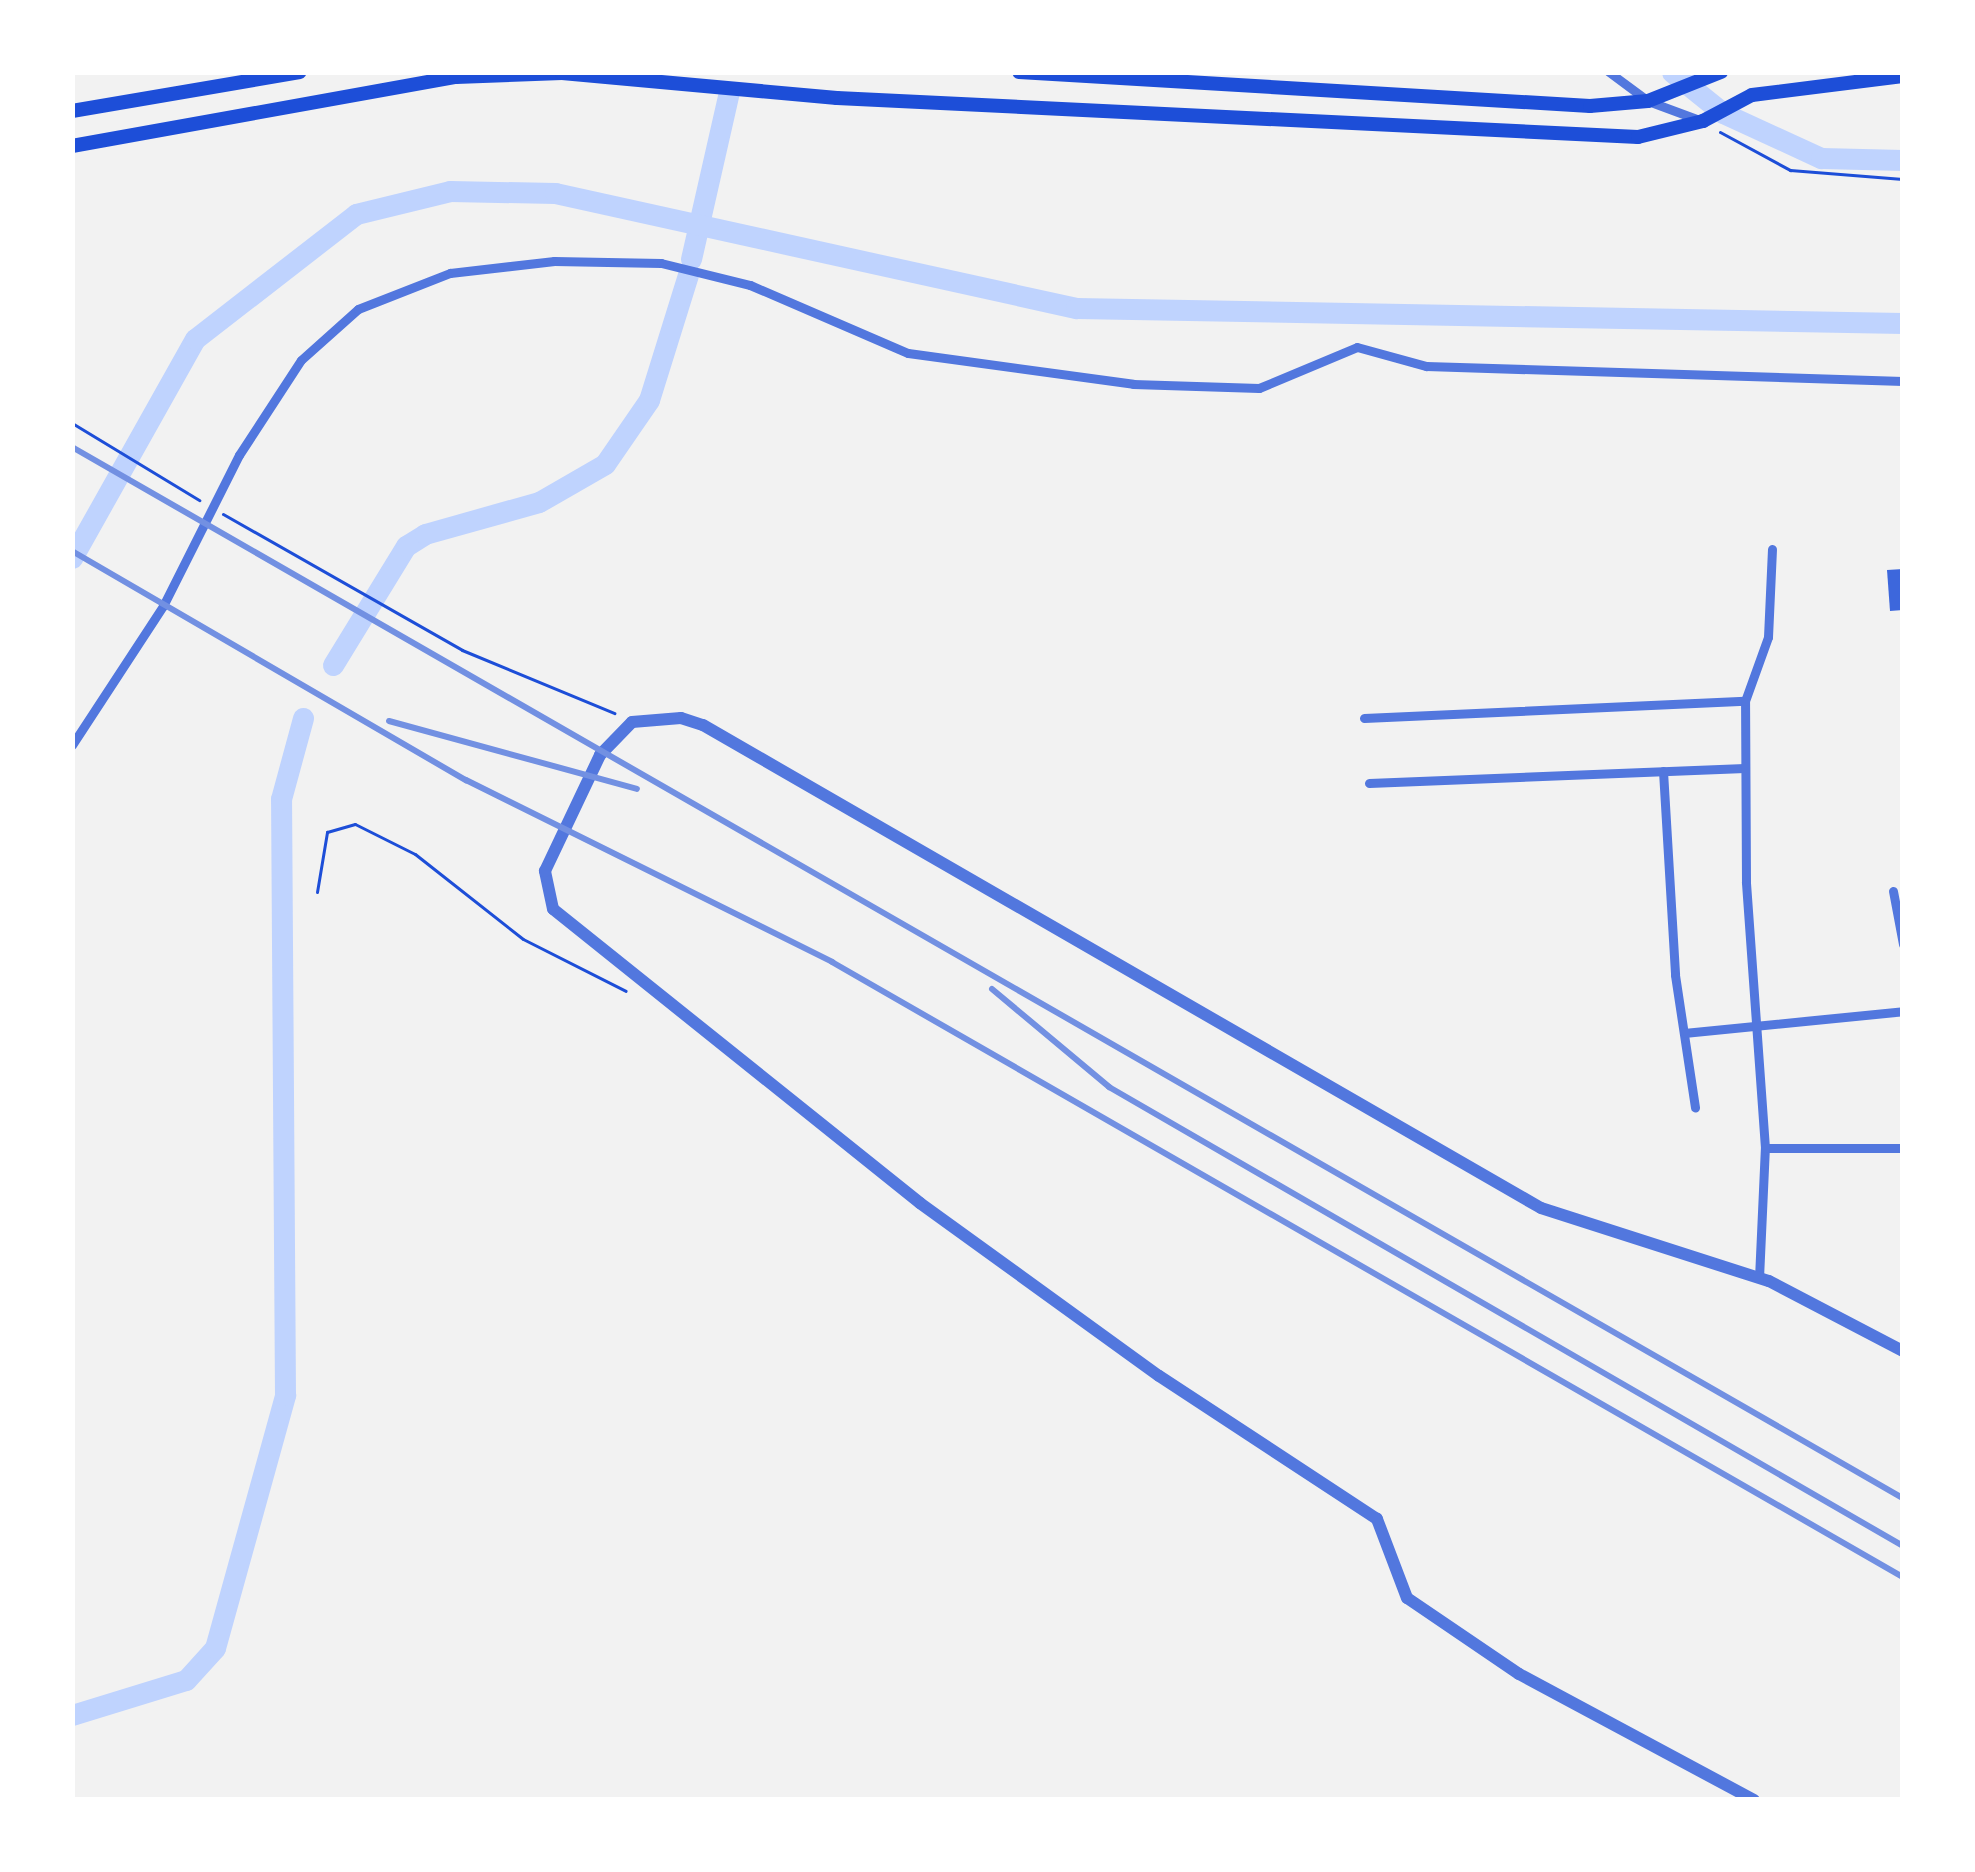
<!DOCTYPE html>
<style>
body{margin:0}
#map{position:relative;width:1975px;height:1872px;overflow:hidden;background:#f2f2f2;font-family:Poppins,sans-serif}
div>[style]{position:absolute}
.canal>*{height:21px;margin:-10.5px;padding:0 10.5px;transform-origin:10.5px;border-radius:10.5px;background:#bfd3fe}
.building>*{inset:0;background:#3d67dc}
.path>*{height:3px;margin:-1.5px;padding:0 1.5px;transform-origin:1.5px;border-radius:1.5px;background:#1d4ed8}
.minor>*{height:9px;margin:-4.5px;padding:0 4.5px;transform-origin:4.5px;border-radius:4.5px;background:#5277de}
.tertiary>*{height:12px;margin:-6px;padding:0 6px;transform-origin:6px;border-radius:6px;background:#5277de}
.secondary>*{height:14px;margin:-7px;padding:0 7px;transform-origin:7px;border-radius:7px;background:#1d4ed8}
.rail>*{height:6px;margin:-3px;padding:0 3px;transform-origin:3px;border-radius:3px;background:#7290e2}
span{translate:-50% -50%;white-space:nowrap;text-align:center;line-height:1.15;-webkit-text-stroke:9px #fff;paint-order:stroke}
.frame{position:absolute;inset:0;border:75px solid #fff;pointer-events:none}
</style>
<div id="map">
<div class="canal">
<div style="left:1672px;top:72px;width:65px;rotate:38.8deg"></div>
<div style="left:1723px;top:113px;width:108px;rotate:24.7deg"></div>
<div style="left:1821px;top:158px;width:82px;rotate:1.4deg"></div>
<div style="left:691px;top:259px;width:171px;rotate:-77.2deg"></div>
<div style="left:72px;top:558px;width:251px;rotate:-60.7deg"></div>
<div style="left:195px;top:339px;width:204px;rotate:-37.8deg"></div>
<div style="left:356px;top:214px;width:97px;rotate:-13.7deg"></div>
<div style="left:450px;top:191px;width:105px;rotate:1.1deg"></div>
<div style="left:555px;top:193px;width:534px;rotate:12.45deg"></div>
<div style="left:1076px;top:308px;width:827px;rotate:1.04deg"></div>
<div style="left:333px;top:665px;width:140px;rotate:-58.5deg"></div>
<div style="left:406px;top:546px;width:22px;rotate:-32deg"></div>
<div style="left:425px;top:534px;width:118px;rotate:-15.7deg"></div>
<div style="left:539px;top:502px;width:76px;rotate:-29.9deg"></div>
<div style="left:605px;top:464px;width:78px;rotate:-55.5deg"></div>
<div style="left:649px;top:400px;width:131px;rotate:-72.7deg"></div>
<div style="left:72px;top:1715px;width:119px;rotate:-17.1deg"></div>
<div style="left:186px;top:1680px;width:43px;rotate:-47.8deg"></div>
<div style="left:215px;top:1648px;width:263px;rotate:-74.5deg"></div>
<div style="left:285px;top:1395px;width:596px;rotate:-90.38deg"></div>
<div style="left:281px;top:799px;width:84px;rotate:-74.8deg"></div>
</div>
<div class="building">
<div style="clip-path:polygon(1903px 569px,1903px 610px,1890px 611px,1887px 570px)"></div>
</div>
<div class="path">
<div style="left:1720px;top:132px;width:80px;rotate:28.5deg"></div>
<div style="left:1790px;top:170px;width:113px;rotate:4.6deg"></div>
<div style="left:72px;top:423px;width:149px;rotate:31.2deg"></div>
<div style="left:223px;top:514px;width:275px;rotate:29.6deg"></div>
<div style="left:462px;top:650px;width:165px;rotate:22.5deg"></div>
<div style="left:317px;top:892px;width:61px;rotate:-80.5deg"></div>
<div style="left:327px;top:832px;width:29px;rotate:-16deg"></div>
<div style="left:355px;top:824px;width:67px;rotate:26.6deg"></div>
<div style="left:415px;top:854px;width:137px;rotate:38.2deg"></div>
<div style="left:523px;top:939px;width:115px;rotate:26.8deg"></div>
</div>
<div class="minor">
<div style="left:1609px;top:72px;width:49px;rotate:36.6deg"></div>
<div style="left:1648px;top:101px;width:54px;rotate:20.4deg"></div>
<div style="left:1364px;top:718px;width:381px;rotate:-2.6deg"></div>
<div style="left:72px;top:745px;width:166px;rotate:-56.8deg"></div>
<div style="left:163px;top:606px;width:169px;rotate:-63.3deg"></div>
<div style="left:239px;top:455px;width:113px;rotate:-56.9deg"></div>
<div style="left:301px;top:360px;width:76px;rotate:-41.8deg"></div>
<div style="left:358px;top:309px;width:99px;rotate:-21.4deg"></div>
<div style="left:450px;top:273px;width:105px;rotate:-6.6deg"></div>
<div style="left:554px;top:261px;width:107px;rotate:1.1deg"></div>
<div style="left:661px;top:263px;width:92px;rotate:13.9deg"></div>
<div style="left:750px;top:285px;width:172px;rotate:23.3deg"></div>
<div style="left:908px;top:353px;width:227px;rotate:7.8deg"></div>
<div style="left:1133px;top:384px;width:126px;rotate:1.8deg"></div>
<div style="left:1259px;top:388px;width:106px;rotate:-22.7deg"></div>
<div style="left:1357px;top:347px;width:72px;rotate:15.4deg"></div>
<div style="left:1426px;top:366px;width:477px;rotate:1.8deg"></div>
<div style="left:1663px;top:771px;width:204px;rotate:86.6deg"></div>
<div style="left:1675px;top:975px;width:134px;rotate:81.4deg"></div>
<div style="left:1369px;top:783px;width:376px;rotate:-2.3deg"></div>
<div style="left:1893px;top:891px;width:54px;rotate:79.3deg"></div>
<div style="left:1684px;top:1033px;width:220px;rotate:-5.7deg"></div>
<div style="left:1765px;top:1148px;width:138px"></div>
<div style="left:1759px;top:1278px;width:130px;rotate:-87.4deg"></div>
<div style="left:1765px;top:1148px;width:267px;rotate:-94.1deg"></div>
<div style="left:1746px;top:882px;width:181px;rotate:-90.3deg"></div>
<div style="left:1745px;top:701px;width:68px;rotate:-70.2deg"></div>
<div style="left:1768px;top:637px;width:88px;rotate:-87.4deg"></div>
</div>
<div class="tertiary">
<div style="left:1754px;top:1800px;width:267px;rotate:-151.8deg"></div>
<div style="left:1519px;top:1674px;width:135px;rotate:-145.8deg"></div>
<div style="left:1407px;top:1598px;width:85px;rotate:-110.8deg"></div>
<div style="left:1377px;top:1519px;width:261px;rotate:-146.7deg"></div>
<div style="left:1159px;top:1376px;width:295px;rotate:-144.1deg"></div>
<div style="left:920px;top:1203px;width:470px;rotate:-141.3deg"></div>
<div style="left:553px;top:909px;width:39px;rotate:-102deg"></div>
<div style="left:545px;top:871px;width:128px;rotate:-64.6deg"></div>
<div style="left:600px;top:755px;width:46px;rotate:-45.9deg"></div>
<div style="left:632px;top:722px;width:49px;rotate:-4.7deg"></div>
<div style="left:681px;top:718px;width:23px;rotate:18deg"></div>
<div style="left:703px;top:725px;width:967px;rotate:29.96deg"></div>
<div style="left:1541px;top:1208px;width:239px;rotate:17.8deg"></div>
<div style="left:1769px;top:1281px;width:151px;rotate:27.6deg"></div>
</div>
<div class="secondary">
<div style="left:1019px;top:72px;width:572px;rotate:3.41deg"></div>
<div style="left:1590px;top:106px;width:58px;rotate:-4.9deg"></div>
<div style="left:1648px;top:101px;width:79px;rotate:-21.7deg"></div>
<div style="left:72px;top:111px;width:231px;rotate:-9.7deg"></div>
<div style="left:72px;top:146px;width:390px;rotate:-10.2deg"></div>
<div style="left:456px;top:77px;width:106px;rotate:-2.2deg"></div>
<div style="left:562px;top:73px;width:276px;rotate:5.2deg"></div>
<div style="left:837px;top:98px;width:802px;rotate:2.79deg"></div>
<div style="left:1638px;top:137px;width:67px;rotate:-13.8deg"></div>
<div style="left:1703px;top:121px;width:55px;rotate:-28deg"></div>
<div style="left:1752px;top:95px;width:152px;rotate:-7.2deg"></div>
</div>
<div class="rail">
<div style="left:72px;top:447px;width:2111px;rotate:29.86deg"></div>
<div style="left:72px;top:551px;width:456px;rotate:30.2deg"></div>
<div style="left:466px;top:780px;width:409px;rotate:26.4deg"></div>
<div style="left:832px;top:962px;width:1235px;rotate:29.87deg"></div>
<div style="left:389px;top:721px;width:257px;rotate:15.3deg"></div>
<div style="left:992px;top:989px;width:153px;rotate:39.9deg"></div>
<div style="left:1109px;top:1087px;width:917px;rotate:30.03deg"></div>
</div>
<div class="frame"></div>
</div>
